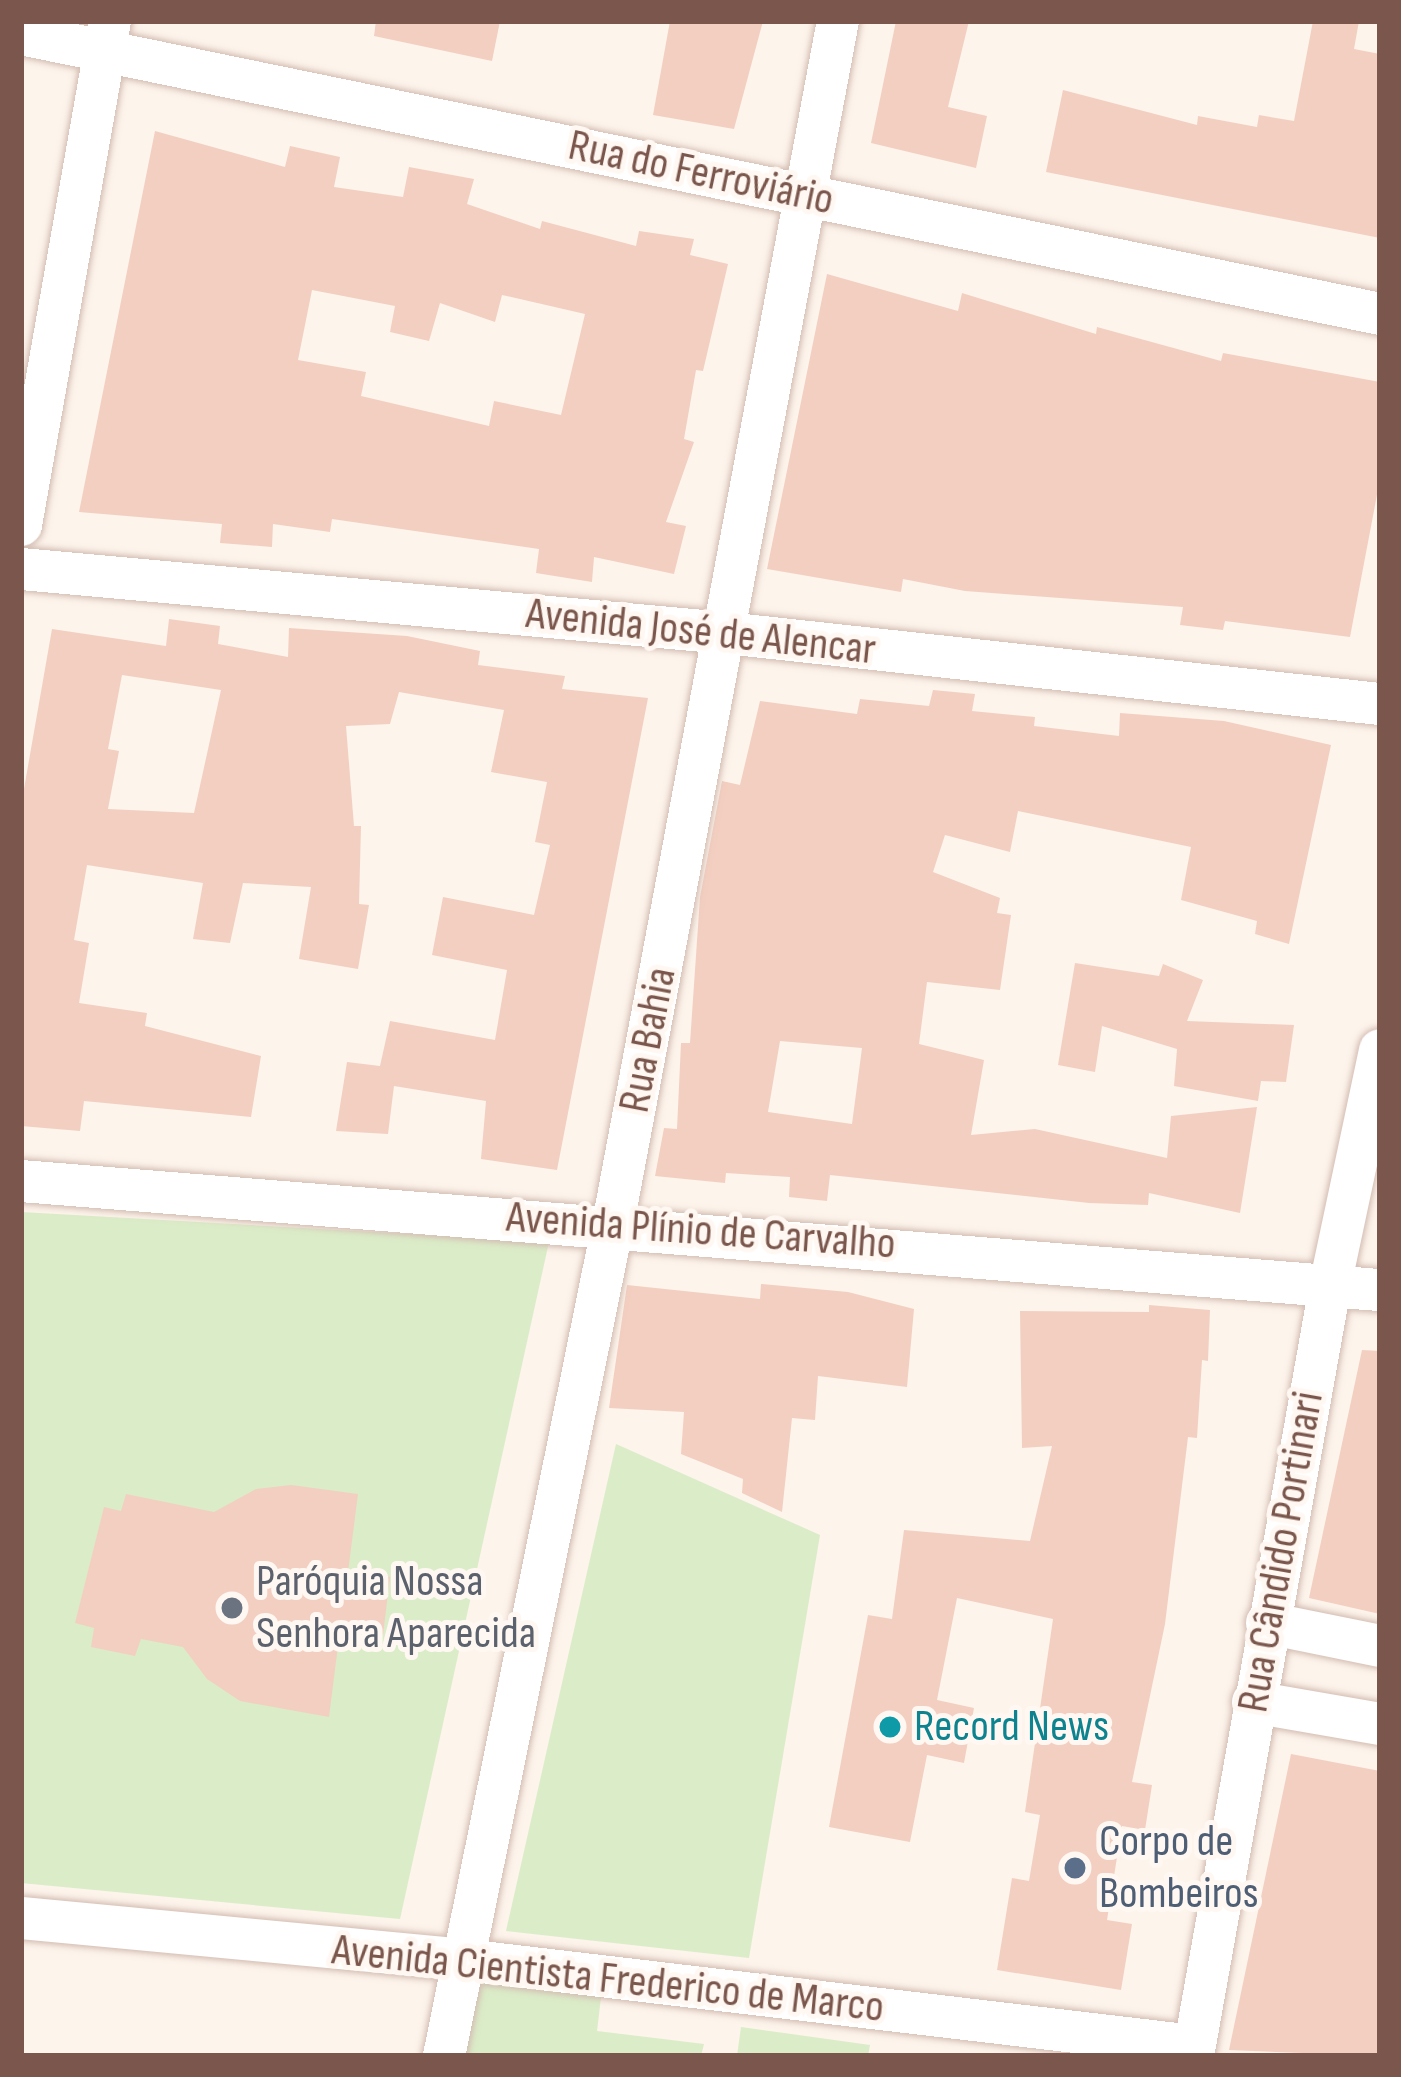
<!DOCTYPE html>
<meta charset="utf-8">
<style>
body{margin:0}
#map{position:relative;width:1401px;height:2077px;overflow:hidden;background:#fdf4eb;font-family:"Sofia Sans Condensed",sans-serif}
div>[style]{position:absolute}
.green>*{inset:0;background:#dbecc8}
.building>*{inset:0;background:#f3cfc1}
.roads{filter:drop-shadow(0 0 3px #d3bcb2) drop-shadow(0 0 3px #d3bcb2)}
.minor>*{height:42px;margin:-21px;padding:0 21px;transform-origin:21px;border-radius:21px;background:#fff}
.dots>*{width:33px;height:33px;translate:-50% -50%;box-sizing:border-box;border:6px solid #fff8f2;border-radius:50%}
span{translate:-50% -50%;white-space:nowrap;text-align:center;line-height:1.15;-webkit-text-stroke:10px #fff8f2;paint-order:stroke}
.street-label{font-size:45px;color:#7a564c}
.worship-label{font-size:45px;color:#5b616d}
.left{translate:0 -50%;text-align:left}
.culture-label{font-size:45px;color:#0d838f}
.service-label{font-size:45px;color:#4e5e75}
.frame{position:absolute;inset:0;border:24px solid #7a564c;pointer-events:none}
</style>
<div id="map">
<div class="green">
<div style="clip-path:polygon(21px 1212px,549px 1242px,400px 1919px,21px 1883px)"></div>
<div style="clip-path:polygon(616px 1444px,820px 1535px,749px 1958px,506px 1931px)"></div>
<div style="clip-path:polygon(481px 1980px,602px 1989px,597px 2031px,704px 2044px,701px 2056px,465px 2056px)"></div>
<div style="clip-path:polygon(741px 2027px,870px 2045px,868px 2056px,737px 2056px)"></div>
</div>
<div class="building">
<div style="clip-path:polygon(376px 21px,500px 21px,492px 61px,374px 36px)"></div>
<div style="clip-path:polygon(670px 21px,763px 21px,734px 129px,653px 115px)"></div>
<div style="clip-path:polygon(896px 21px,969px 21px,948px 107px,987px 116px,976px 168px,871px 143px)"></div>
<div style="clip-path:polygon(1313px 21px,1359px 21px,1354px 49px,1380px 54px,1380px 238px,1046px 172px,1063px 90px,1197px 125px,1198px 116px,1257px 127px,1259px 115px,1294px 121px)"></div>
<div style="clip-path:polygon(evenodd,155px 131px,285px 167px,290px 146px,340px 157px,334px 187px,403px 197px,409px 167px,474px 179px,467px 204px,540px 229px,542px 221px,636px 246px,639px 231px,694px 239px,690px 255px,728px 264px,703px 371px,696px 370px,684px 439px,694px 442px,666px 522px,686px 526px,674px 574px,594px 557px,592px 582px,536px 573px,539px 549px,332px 519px,330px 532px,273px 524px,272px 547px,220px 543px,222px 524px,79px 512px,155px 131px,312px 290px,395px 306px,390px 332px,429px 341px,440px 303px,495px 322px,502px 295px,585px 314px,561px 415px,494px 401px,489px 426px,361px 396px,366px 372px,298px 360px,312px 290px)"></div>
<div style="clip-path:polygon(827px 274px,958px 311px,962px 293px,1096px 334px,1097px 327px,1221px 361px,1223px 353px,1380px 382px,1380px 479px,1350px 637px,1225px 621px,1223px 630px,1180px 625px,1183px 607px,965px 591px,903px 579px,901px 592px,767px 569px)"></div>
<div style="clip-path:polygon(evenodd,169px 619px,220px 626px,218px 644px,288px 657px,289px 628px,407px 636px,480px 651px,478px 665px,565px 676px,562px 689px,648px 698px,557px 1170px,481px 1159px,486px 1101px,394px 1086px,388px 1134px,336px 1131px,347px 1062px,380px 1066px,390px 1021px,495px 1040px,507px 970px,432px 955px,443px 897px,534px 915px,550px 845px,535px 842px,547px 782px,491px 772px,504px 710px,399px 692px,390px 724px,346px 726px,354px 826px,361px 826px,359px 904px,369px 905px,358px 969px,299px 959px,311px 887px,243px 883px,230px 943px,193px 939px,203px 883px,87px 865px,74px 940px,89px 943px,79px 1003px,147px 1013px,145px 1026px,261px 1056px,251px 1117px,84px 1101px,80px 1131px,21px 1126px,21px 806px,52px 629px,166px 646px,169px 619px,122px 675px,221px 690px,194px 813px,108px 809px,119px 751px,108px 749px,122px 675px)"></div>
<div style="clip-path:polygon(evenodd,933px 690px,975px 694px,972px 711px,1035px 717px,1034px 726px,1119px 736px,1120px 713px,1224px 721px,1331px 745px,1289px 944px,1255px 934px,1257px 921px,1181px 900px,1191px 847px,1018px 811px,1010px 852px,945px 835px,933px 872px,1000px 898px,997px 913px,1011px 915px,1000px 990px,927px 982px,919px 1044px,984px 1060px,971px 1135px,1035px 1129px,1167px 1158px,1171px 1116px,1257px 1107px,1240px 1213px,1149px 1193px,1148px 1205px,1089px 1203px,830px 1175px,827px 1201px,789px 1197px,790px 1177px,726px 1173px,725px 1183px,655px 1176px,664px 1128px,677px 1129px,681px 1043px,690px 1043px,700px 897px,722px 781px,740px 785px,760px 701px,857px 714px,860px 699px,929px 706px,933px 690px,780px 1041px,862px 1048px,852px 1124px,768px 1112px,780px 1041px)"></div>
<div style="clip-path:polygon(1075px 963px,1159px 976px,1163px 964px,1203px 980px,1187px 1021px,1294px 1025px,1286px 1082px,1261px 1081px,1258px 1101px,1174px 1086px,1177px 1049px,1102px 1026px,1095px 1072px,1058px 1065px)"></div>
<div style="clip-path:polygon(761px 1284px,848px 1292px,914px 1309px,907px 1387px,818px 1376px,815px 1420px,792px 1418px,782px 1512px,742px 1493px,743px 1479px,681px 1454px,684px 1412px,609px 1408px,627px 1285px,760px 1299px)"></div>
<div style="clip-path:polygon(1149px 1305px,1210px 1310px,1208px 1361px,1202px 1360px,1197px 1438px,1188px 1437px,1165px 1624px,1132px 1782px,1152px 1785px,1145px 1830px,1122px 1826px,1107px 1920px,1132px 1924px,1121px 1990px,997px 1970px,1012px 1878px,1029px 1881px,1040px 1815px,1025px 1812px,1053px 1619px,957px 1598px,937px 1700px,974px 1708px,964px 1763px,927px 1755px,910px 1842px,829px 1827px,868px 1615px,892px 1619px,904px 1530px,1030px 1541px,1052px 1446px,1022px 1448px,1020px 1311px,1149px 1312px)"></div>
<div style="clip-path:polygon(1362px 1350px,1380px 1351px,1380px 1614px,1309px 1598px)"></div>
<div style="clip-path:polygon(291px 1485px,358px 1494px,348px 1572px,390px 1577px,383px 1635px,340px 1630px,329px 1717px,240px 1701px,207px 1679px,183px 1647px,141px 1639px,135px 1656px,91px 1647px,94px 1628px,75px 1623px,104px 1507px,121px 1511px,126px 1494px,214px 1512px,256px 1489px)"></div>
<div style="clip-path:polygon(1291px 1754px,1380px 1771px,1380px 2056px,1229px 2050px)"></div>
</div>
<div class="roads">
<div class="minor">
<div style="left:21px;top:34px;width:1388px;rotate:11.64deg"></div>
<div style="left:21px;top:525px;width:512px;rotate:-79.99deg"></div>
<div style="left:21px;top:569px;width:708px;rotate:5.19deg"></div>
<div style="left:726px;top:633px;width:658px;rotate:6.2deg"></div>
<div style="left:21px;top:1181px;width:1363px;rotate:4.59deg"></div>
<div style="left:1267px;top:1623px;width:115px;rotate:11.5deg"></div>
<div style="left:1253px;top:1702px;width:129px;rotate:9.8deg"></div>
<div style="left:21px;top:1918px;width:446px;rotate:5.4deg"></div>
<div style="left:465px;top:1960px;width:734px;rotate:6.73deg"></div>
<div style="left:444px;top:2056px;width:849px;rotate:-78.52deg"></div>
<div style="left:613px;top:1224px;width:1224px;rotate:-79.41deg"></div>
<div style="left:1193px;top:2056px;width:787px;rotate:-79.9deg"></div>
<div style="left:1331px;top:1281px;width:236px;rotate:-78deg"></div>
</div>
</div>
<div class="dots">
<div style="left:232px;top:1608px;background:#6b7280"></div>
<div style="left:890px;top:1727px;background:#0f9aa8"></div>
<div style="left:1075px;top:1868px;background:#5c6f8a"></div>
</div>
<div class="street-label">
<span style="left:701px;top:173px;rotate:12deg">Rua do Ferroviário</span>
<span style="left:701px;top:632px;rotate:6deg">Avenida José de Alencar</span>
<span style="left:648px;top:1040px;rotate:-79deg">Rua Bahia</span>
<span style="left:701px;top:1231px;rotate:4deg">Avenida Plínio de Carvalho</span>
<span style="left:1281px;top:1552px;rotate:-80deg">Rua Cândido Portinari</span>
<span style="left:608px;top:1979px;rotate:6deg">Avenida Cientista Frederico de Marco</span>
</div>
<div class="worship-label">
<span class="left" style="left:256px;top:1608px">Paróquia Nossa<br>Senhora Aparecida</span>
</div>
<div class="culture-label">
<span class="left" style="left:914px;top:1727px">Record News</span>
</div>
<div class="service-label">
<span class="left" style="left:1099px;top:1868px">Corpo de<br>Bombeiros</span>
</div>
<div class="frame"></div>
</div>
